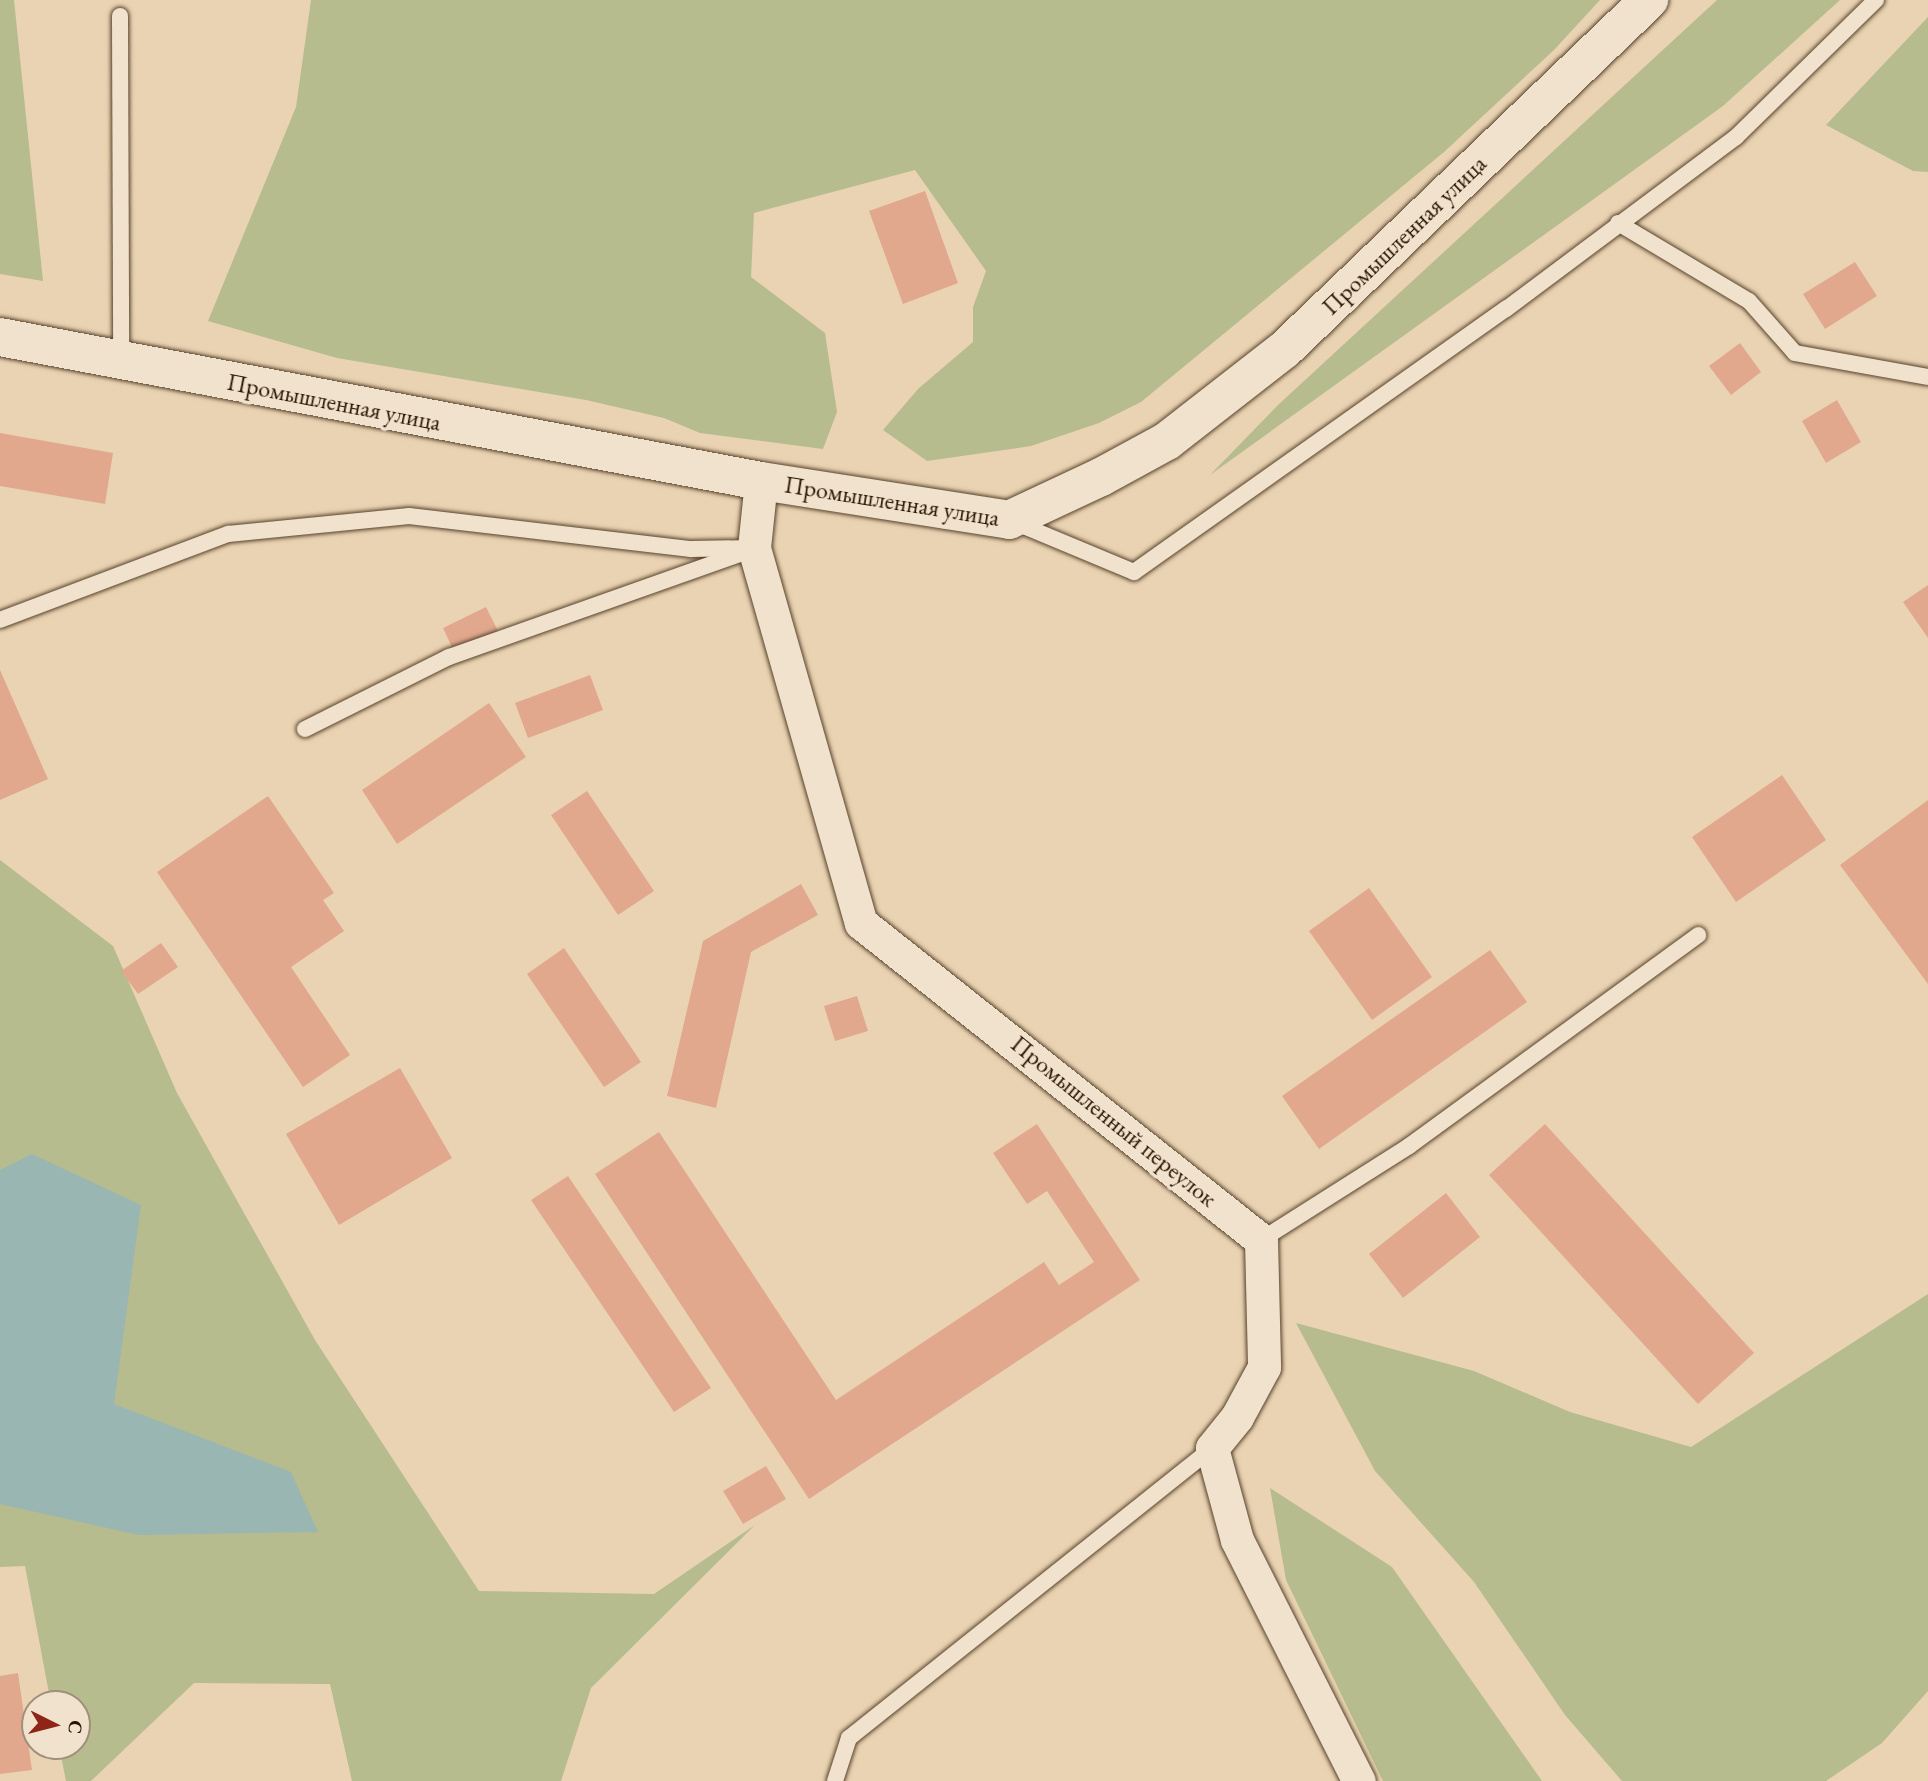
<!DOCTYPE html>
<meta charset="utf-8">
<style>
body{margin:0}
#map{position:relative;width:1928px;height:1781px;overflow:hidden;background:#ead3b2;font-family:"EB Garamond",serif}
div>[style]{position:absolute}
.green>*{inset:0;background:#b6bc8d}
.water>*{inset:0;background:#99b6b3}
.building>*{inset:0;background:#e1a88e}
.roads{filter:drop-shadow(0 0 2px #57432c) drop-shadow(0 0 2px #57432c)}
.service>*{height:16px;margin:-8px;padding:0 8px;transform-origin:8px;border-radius:8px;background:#f1e2cd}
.minor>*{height:33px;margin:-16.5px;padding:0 16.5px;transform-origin:16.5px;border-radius:16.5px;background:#f1e2cd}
.secondary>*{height:38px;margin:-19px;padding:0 19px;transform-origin:19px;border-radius:19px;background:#f1e2cd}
span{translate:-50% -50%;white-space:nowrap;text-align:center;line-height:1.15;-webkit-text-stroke:7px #f1e2cd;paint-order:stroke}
.street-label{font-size:24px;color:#261300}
.north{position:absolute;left:21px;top:1690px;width:70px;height:70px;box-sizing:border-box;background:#f1e2cd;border:2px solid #a08f7b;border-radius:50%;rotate:96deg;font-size:19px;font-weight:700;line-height:28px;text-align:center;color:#261300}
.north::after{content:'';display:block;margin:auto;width:24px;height:32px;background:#8f2418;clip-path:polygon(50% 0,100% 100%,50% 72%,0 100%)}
</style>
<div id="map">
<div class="green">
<div style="clip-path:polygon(0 0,14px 0,43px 281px,0 274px)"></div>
<div style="clip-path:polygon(311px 0,1600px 0,1554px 50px,1444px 152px,1141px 402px,1099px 423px,1031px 446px,927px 461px,883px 430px,918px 389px,973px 342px,973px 307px,986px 271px,915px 170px,754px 213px,751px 277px,825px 333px,837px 412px,823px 449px,700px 433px,664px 418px,586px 400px,337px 358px,208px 321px,296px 107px)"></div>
<div style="clip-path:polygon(1717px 0,1840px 0,1723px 106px,1210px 475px,1278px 405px)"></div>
<div style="clip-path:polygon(1928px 17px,1928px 172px,1913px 171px,1826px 125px)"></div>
<div style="clip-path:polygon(0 860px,113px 946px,177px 1093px,315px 1340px,479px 1591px,654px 1594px,755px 1525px,591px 1688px,561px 1781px,352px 1781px,330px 1684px,194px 1683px,91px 1781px,66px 1781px,59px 1746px,77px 1746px,77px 1704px,51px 1704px,25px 1566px,0 1567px)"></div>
<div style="clip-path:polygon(1928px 1294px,1928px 1691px,1882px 1743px,1826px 1781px,1622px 1781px,1565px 1715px,1474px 1582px,1375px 1471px,1296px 1323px,1474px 1371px,1570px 1412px,1691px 1447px)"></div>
<div style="clip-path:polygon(1270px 1488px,1392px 1567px,1542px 1781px,1383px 1781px,1286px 1580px)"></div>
</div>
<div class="water">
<div style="clip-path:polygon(32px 1154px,141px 1205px,114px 1404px,291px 1472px,318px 1532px,139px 1535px,0 1504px,0 1170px)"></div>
</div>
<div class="building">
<div style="clip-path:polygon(925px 191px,958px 283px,903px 304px,869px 211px)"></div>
<div style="clip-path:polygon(1855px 262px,1877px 296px,1825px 329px,1803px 294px)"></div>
<div style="clip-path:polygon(1740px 343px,1761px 372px,1731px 395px,1709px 366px)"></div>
<div style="clip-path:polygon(1837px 400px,1861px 442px,1826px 463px,1802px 421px)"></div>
<div style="clip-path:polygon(0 433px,113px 453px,105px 504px,0 486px)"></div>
<div style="clip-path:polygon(1928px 585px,1928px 638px,1903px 602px)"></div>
<div style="clip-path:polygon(486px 607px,502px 639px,458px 660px,443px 628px)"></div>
<div style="clip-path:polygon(0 670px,48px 779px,0 800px)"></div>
<div style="clip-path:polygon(590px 675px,603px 710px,528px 738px,515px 703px)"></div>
<div style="clip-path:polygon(489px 703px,526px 757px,397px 844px,362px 790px)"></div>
<div style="clip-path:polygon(1782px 775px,1826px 840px,1736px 902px,1692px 837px)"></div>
<div style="clip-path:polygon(587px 791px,654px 891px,618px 915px,551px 815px)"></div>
<div style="clip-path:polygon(268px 796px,334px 893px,323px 900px,344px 931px,291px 967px,350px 1055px,303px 1087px,157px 872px)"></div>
<div style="clip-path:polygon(1928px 800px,1928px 984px,1840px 865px)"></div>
<div style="clip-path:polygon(801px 884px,818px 915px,751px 952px,716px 1108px,667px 1096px,703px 941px)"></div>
<div style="clip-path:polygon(1369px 888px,1432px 977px,1372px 1020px,1309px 931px)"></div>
<div style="clip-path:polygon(161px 943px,178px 967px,138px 994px,121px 971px)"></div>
<div style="clip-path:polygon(564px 948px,641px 1062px,604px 1087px,527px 974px)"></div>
<div style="clip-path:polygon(1490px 950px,1527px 1002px,1319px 1149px,1282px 1096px)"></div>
<div style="clip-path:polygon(857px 996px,868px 1031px,835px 1041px,824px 1006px)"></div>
<div style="clip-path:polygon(400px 1068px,452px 1158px,339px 1225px,286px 1134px)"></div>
<div style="clip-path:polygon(1037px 1124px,1140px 1280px,809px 1499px,595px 1174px,659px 1132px,836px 1400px,1044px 1262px,1059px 1285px,1094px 1262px,1047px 1191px,1027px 1204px,993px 1153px)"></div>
<div style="clip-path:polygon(1545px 1124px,1754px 1353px,1698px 1404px,1489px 1175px)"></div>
<div style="clip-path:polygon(568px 1176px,711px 1388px,674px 1412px,531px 1200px)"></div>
<div style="clip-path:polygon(1446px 1193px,1480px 1237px,1403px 1298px,1369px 1254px)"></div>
<div style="clip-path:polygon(766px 1466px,786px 1499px,743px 1524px,723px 1491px)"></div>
<div style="clip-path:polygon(18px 1673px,32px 1770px,0 1774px,0 1676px)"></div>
</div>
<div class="roads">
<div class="service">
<div style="left:120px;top:16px;width:344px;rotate:89.8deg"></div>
<div style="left:1618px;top:223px;width:152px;rotate:30.8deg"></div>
<div style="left:1749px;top:301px;width:69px;rotate:48.5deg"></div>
<div style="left:1795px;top:353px;width:135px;rotate:10.2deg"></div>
<div style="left:1014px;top:522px;width:130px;rotate:22.6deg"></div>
<div style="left:1134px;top:572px;width:456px;rotate:-35.3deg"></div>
<div style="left:1506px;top:309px;width:287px;rotate:-36.8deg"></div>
<div style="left:1736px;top:137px;width:196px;rotate:-44.4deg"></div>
<div style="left:0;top:620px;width:244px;rotate:-20.7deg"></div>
<div style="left:228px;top:534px;width:182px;rotate:-5.7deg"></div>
<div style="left:409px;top:516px;width:284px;rotate:6.7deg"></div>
<div style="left:691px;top:549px;width:63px;rotate:-0.9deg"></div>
<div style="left:305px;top:729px;width:161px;rotate:-26.6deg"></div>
<div style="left:449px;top:657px;width:311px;rotate:-19.5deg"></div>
<div style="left:1261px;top:1240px;width:175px;rotate:-32.4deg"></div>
<div style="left:1409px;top:1146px;width:358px;rotate:-36.1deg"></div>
<div style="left:835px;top:1781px;width:45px;rotate:-72deg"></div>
<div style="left:849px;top:1738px;width:465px;rotate:-38.6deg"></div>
</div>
<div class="minor">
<div style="left:761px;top:481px;width:67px;rotate:96deg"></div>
<div style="left:754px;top:548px;width:390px;rotate:74.1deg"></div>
<div style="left:861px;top:923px;width:510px;rotate:38.4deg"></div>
<div style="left:1261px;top:1240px;width:127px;rotate:88.6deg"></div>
<div style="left:1264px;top:1367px;width:57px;rotate:118.4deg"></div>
<div style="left:1237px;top:1417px;width:40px;rotate:129deg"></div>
<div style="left:1212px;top:1448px;width:95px;rotate:74.8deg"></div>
<div style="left:1237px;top:1540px;width:270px;rotate:63.2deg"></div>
</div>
<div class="secondary">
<div style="left:0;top:337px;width:775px;rotate:10.72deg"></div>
<div style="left:761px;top:481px;width:251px;rotate:8.9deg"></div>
<div style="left:1009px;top:520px;width:102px;rotate:-25.1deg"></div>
<div style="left:1101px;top:477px;width:75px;rotate:-28.6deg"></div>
<div style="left:1167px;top:441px;width:148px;rotate:-37.9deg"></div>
<div style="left:1284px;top:350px;width:506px;rotate:-43.8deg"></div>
</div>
</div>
<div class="street-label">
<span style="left:1404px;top:235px;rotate:-44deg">Промышленная улица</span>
<span style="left:334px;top:402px;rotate:11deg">Промышленная улица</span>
<span style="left:892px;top:501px;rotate:9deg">Промышленная улица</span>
<span style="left:1114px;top:1121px;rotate:39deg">Промышленный переулок</span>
</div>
<div class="north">С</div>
</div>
